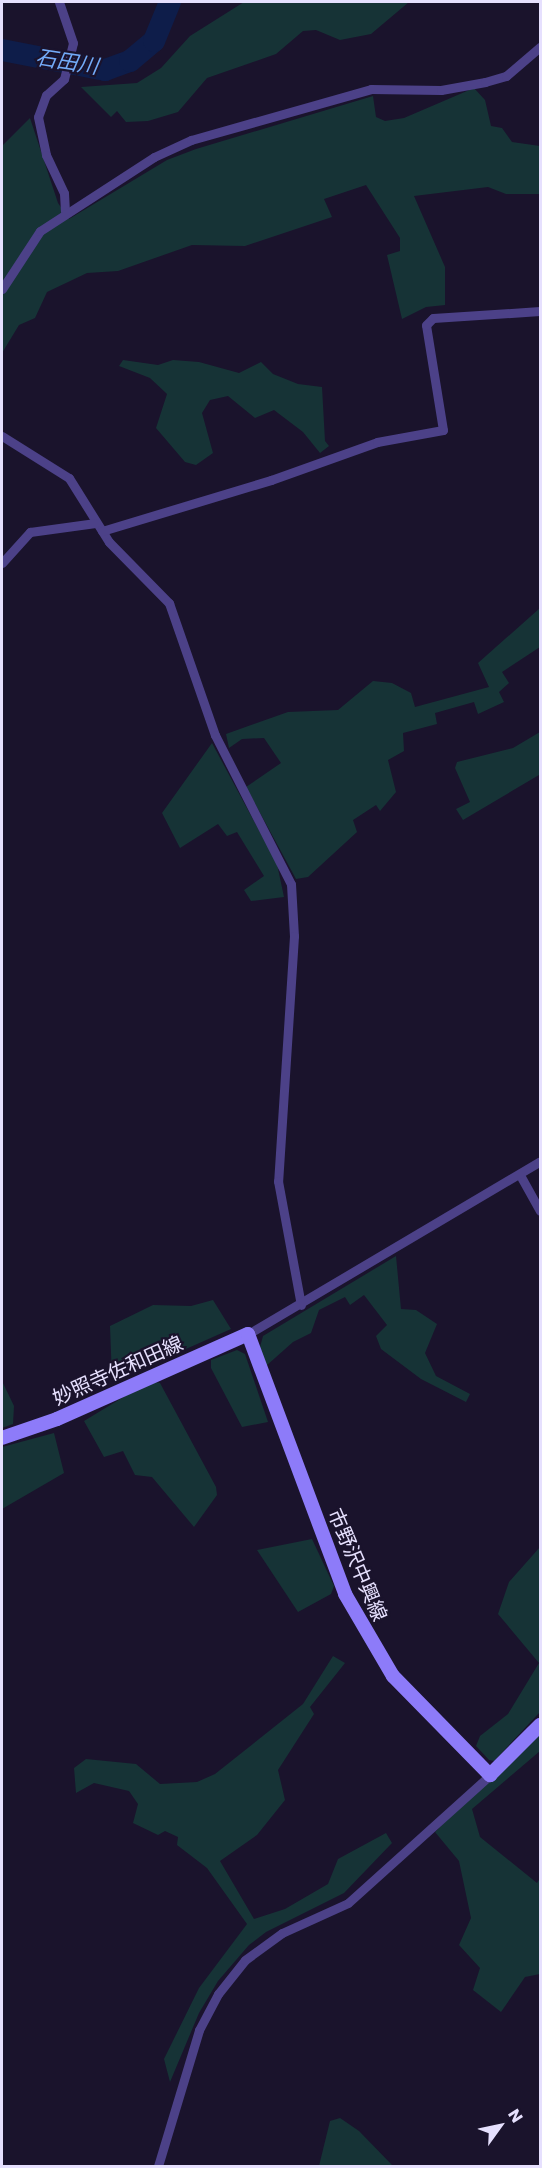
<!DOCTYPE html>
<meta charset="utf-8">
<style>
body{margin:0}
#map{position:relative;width:542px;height:2168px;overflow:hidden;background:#1a132c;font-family:Poppins,"Noto Sans JP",sans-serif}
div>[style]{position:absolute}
.green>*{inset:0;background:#163336}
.river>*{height:22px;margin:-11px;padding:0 11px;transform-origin:11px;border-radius:11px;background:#0e1d4a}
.street>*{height:9px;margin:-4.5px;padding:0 4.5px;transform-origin:4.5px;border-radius:4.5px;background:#4c4188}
.secondary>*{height:14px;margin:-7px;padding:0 7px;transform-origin:7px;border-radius:7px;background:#8d7bf9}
span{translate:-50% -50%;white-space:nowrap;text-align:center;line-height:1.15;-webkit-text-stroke:4.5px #1a132c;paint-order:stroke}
.street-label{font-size:20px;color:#e6e0fe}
.water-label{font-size:21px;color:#73abf8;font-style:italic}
.frame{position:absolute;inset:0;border:3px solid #e6e0fe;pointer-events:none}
.north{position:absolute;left:470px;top:2096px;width:60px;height:60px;-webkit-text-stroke:4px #1a132c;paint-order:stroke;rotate:57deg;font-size:16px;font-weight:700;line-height:24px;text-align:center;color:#e6e0fe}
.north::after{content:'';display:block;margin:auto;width:21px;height:27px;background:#e6e0fe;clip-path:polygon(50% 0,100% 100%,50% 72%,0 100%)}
</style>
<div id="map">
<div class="green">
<div style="clip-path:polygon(244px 2px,409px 2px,371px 34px,340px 40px,316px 30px,303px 31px,276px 54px,207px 78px,178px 112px,148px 121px,126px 122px,117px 111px,111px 117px,81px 87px,137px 83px,161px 68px,190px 36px)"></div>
<div style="clip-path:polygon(474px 88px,485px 100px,491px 126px,502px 128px,512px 142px,540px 146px,540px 194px,506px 194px,488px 187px,414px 196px,445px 267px,445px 305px,426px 307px,402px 319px,387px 255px,400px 251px,400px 238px,366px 185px,324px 199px,332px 217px,245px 246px,192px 245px,118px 271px,87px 273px,47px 292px,35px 318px,19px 325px,2px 353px,2px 146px,30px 118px,58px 203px,69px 219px,167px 160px,196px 149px,373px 96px,376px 117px,385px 121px,404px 118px)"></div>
<div style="clip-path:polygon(123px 360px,158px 365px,173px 360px,199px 362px,239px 373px,261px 362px,273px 374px,298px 384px,322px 387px,325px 441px,329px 446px,320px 453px,303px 432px,274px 410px,255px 418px,228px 396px,210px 400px,202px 413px,213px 453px,196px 465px,185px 462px,156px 428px,167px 394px,150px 378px,119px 366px)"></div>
<div style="clip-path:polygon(540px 608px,540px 647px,502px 672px,509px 683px,499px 692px,504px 702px,478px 714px,474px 702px,435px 713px,437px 724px,403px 733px,404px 751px,388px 760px,396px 792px,380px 811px,376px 805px,353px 820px,357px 832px,308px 877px,296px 879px,246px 787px,281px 763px,264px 738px,242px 739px,229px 748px,226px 734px,288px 712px,338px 710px,373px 681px,392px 683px,411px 693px,415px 707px,489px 687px,478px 663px)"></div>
<div style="clip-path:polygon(540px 732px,539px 775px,463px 820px,456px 809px,470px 802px,455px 768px,457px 762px,513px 748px)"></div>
<div style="clip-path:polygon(212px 743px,277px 864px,284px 897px,251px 901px,244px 890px,264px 876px,237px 832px,227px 836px,218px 824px,180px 848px,162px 813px)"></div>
<div style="clip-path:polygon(396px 1256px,401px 1309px,416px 1310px,437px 1324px,425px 1353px,436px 1376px,470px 1394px,466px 1402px,421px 1379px,381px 1349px,376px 1336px,387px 1325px,364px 1295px,350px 1305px,345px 1297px,319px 1310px,311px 1333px,293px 1342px,266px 1366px,260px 1347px,263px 1336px)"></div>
<div style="clip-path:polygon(213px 1300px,231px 1329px,143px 1368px,137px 1362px,112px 1379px,110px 1326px,153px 1305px,191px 1306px)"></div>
<div style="clip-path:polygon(237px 1350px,245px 1354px,268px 1422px,242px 1427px,211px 1368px,211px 1360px)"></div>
<div style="clip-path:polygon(2px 1381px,14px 1406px,13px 1424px,2px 1428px)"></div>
<div style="clip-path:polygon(150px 1381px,160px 1383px,216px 1487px,217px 1495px,194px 1527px,152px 1477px,135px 1475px,123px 1451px,104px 1457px,84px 1421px)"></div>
<div style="clip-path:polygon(54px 1433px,64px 1473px,2px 1509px,2px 1447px)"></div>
<div style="clip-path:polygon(312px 1539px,334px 1586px,331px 1594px,298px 1612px,257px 1550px)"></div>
<div style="clip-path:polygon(540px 1547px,540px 1712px,494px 1761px,489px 1760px,476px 1746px,480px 1736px,508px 1714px,539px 1663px,498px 1614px,509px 1582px)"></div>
<div style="clip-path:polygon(333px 1656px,345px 1663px,310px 1707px,314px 1714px,278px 1770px,285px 1800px,257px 1835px,220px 1861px,254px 1919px,285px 1909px,328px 1884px,338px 1859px,386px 1833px,392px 1843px,344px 1893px,266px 1932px,249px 1945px,218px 1981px,199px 2013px,170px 2082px,164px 2059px,199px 1988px,247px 1924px,207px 1868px,177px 1845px,178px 1837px,165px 1831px,158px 1835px,133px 1823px,138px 1804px,129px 1791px,94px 1783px,76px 1793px,74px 1768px,86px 1759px,136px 1764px,160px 1784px,197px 1782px,215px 1774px,303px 1704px)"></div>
<div style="clip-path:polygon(540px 1728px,540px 1751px,472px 1809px,480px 1837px,537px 1883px,540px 1878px,540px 1974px,525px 1977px,501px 2012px,473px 1990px,480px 1968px,459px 1945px,471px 1918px,459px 1861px,435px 1832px)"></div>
<div style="clip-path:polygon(340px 2118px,359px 2131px,393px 2166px,319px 2166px,330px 2121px)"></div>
</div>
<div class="river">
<div style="left:2px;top:50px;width:105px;rotate:11deg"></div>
<div style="left:105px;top:70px;width:27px;rotate:-20deg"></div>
<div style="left:130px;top:61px;width:31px;rotate:-40deg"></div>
<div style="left:154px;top:41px;width:42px;rotate:-67.7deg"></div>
</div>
<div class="street">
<div style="left:59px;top:2px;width:43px;rotate:71.1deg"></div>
<div style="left:73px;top:43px;width:37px;rotate:104deg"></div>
<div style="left:64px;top:79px;width:24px;rotate:138deg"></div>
<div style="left:46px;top:95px;width:23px;rotate:110deg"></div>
<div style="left:38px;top:117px;width:39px;rotate:78deg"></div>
<div style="left:46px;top:155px;width:42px;rotate:64.7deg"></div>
<div style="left:64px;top:193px;width:18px;rotate:87deg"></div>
<div style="left:2px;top:289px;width:69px;rotate:-56.8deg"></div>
<div style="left:40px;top:231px;width:136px;rotate:-33deg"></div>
<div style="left:154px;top:157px;width:41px;rotate:-24.7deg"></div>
<div style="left:191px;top:140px;width:187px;rotate:-15.8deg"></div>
<div style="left:371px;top:89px;width:70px;rotate:0.8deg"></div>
<div style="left:441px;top:90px;width:45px;rotate:-10.3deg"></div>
<div style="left:485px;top:82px;width:22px;rotate:-16deg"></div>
<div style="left:506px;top:76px;width:45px;rotate:-40.5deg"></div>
<div style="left:2px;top:436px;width:79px;rotate:32.1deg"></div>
<div style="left:69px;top:478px;width:75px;rotate:58deg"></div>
<div style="left:109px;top:542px;width:86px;rotate:45.5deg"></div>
<div style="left:169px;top:603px;width:140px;rotate:70.8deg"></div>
<div style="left:215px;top:735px;width:167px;rotate:63deg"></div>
<div style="left:291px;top:884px;width:52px;rotate:86.7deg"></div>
<div style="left:294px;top:936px;width:246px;rotate:93.7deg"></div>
<div style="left:278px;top:1181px;width:126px;rotate:79.5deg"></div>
<div style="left:102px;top:531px;width:177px;rotate:-16.8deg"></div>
<div style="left:271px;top:480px;width:113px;rotate:-19.7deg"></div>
<div style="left:377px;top:442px;width:67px;rotate:-10.3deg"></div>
<div style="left:443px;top:430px;width:106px;rotate:-99.2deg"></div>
<div style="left:426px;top:325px;width:10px;rotate:-45deg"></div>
<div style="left:433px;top:318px;width:107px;rotate:-3.7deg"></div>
<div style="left:2px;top:563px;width:42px;rotate:-47.9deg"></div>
<div style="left:30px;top:532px;width:66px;rotate:-7.9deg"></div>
<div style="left:520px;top:1175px;width:41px;rotate:60.9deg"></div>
<div style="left:248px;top:1334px;width:339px;rotate:-30.6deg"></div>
<div style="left:158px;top:2166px;width:142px;rotate:-73.2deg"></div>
<div style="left:199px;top:2030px;width:41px;rotate:-62.2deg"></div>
<div style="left:218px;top:1994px;width:43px;rotate:-51.5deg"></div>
<div style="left:245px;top:1960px;width:46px;rotate:-36.1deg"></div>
<div style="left:282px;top:1933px;width:72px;rotate:-24.4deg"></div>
<div style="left:348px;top:1903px;width:191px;rotate:-42deg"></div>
</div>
<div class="secondary">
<div style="left:2px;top:1438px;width:58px;rotate:-19.1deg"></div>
<div style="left:57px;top:1419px;width:209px;rotate:-24deg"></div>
<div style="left:248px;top:1334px;width:278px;rotate:69.5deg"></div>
<div style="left:345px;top:1594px;width:95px;rotate:59.7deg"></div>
<div style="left:393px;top:1676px;width:139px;rotate:45.6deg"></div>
<div style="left:490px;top:1775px;width:71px;rotate:-45deg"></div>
</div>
<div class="street-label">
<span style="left:118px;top:1371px;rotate:-24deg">妙照寺佐和田線</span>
<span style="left:357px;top:1565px;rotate:67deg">市野沢中興線</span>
</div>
<div class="water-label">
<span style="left:67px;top:62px;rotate:9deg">石田川</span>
</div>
<div class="frame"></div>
<div class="north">N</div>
</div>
